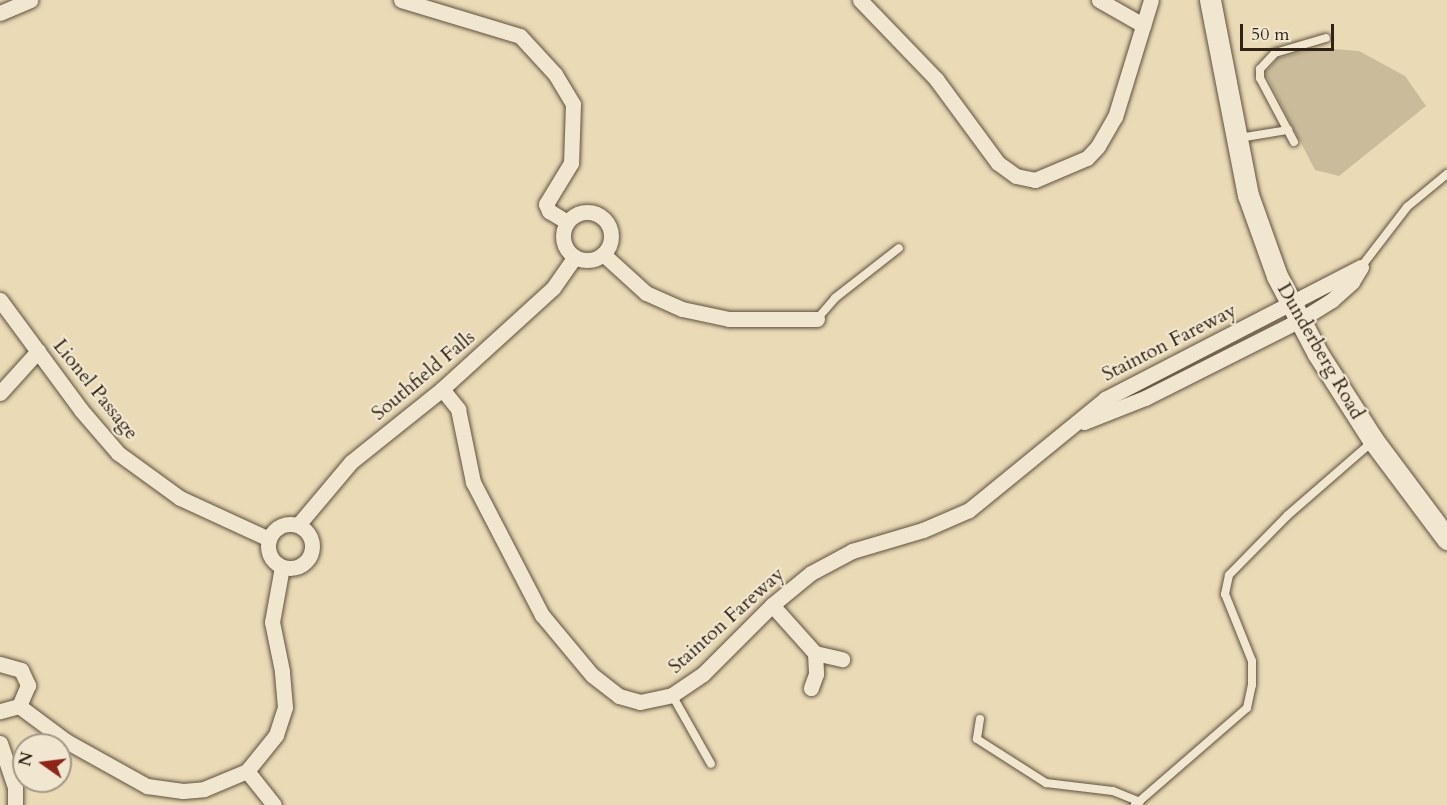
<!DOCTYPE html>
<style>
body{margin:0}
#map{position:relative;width:1447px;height:805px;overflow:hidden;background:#eadab6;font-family:Cardo,serif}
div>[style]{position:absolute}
.green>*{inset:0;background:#cabb9b}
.roads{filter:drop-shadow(0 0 2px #5e503e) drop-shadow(0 0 2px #5e503e)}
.lane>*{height:8px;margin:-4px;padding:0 4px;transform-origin:4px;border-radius:4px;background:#f1e7d0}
.street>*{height:15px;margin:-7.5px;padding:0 7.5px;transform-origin:7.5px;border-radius:7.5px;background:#f1e7d0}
.street>.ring{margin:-7.5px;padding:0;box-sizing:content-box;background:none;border:15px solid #f1e7d0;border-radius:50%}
.secondary>*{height:21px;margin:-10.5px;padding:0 10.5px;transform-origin:10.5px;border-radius:10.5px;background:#f1e7d0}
span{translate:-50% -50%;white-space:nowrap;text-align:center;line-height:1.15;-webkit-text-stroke:4.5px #f1e7d0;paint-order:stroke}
.street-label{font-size:20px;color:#302216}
.north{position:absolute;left:12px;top:733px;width:60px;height:60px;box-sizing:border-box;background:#f1e7d0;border:2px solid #a49886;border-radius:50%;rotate:284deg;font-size:16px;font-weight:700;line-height:24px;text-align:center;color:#302216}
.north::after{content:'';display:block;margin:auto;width:21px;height:27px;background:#8f2418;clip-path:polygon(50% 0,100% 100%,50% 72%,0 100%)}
.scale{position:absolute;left:1240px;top:24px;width:94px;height:27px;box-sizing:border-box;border:3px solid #302216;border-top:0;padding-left:8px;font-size:18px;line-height:21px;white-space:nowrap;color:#302216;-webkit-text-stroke:4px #f1e7d0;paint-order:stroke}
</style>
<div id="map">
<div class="green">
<div style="clip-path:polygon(1320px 48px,1359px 51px,1405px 76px,1426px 106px,1339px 176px,1315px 170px,1265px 73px,1278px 58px)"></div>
</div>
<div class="roads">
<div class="lane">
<div style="left:1239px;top:138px;width:50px;rotate:-9.3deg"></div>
<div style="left:1294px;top:142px;width:72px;rotate:-118deg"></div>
<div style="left:1260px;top:78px;width:9px;rotate:-90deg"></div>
<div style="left:1260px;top:69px;width:22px;rotate:-47deg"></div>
<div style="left:1275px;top:53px;width:53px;rotate:-16.4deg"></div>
<div style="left:1361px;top:267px;width:76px;rotate:-52.5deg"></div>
<div style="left:1407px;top:207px;width:52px;rotate:-39.5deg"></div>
<div style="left:817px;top:319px;width:28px;rotate:-49deg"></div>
<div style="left:835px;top:298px;width:81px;rotate:-38deg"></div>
<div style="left:672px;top:695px;width:79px;rotate:60.5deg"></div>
<div style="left:980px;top:719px;width:20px;rotate:99deg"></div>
<div style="left:977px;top:739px;width:82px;rotate:32.5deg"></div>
<div style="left:1046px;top:783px;width:67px;rotate:6.8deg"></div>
<div style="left:1113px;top:791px;width:29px;rotate:22deg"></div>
<div style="left:1135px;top:805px;width:148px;rotate:-40.9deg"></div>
<div style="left:1247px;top:708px;width:24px;rotate:-78deg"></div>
<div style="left:1252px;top:685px;width:24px;rotate:-90deg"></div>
<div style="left:1252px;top:661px;width:72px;rotate:-111.9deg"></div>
<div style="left:1225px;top:594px;width:19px;rotate:-78deg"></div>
<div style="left:1229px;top:575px;width:84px;rotate:-45.5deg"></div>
<div style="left:1288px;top:515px;width:113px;rotate:-41deg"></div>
</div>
<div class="street">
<div style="left:401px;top:0;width:124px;rotate:16.8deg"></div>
<div style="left:520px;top:36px;width:52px;rotate:47.4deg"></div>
<div style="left:555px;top:74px;width:35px;rotate:59deg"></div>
<div style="left:573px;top:104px;width:59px;rotate:91.9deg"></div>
<div style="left:571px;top:163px;width:48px;rotate:121.4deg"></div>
<div style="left:546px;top:204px;width:8px;rotate:67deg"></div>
<div style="left:549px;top:211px;width:21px;rotate:31deg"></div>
<div style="left:860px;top:0;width:110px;rotate:46.1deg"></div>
<div style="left:936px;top:79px;width:104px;rotate:53.6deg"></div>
<div style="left:998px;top:163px;width:22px;rotate:36deg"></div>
<div style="left:1016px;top:176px;width:19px;rotate:12deg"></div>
<div style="left:1035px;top:180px;width:56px;rotate:-22.9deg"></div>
<div style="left:1087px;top:158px;width:16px;rotate:-47deg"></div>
<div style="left:1098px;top:146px;width:34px;rotate:-60deg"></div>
<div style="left:1115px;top:117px;width:122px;rotate:-72.9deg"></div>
<div style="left:1099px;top:0;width:51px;rotate:29.6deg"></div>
<div style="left:0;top:13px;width:33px;rotate:-23deg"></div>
<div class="ring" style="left:563px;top:212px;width:33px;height:33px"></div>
<div style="left:603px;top:254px;width:58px;rotate:42.2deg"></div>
<div style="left:646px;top:293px;width:39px;rotate:24deg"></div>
<div style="left:682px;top:309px;width:48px;rotate:12deg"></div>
<div style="left:729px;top:319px;width:88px"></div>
<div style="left:0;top:300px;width:137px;rotate:53.6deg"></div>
<div style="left:81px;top:410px;width:57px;rotate:49.3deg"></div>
<div style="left:118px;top:453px;width:77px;rotate:36deg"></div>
<div style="left:180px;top:498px;width:98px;rotate:24.7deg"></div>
<div style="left:442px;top:389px;width:26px;rotate:51deg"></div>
<div style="left:458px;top:409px;width:75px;rotate:78.4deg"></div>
<div style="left:473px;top:482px;width:150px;rotate:62.6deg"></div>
<div style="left:542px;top:615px;width:78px;rotate:50.2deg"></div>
<div style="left:592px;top:675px;width:34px;rotate:38deg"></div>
<div style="left:619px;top:696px;width:22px;rotate:16deg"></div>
<div style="left:640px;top:702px;width:33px;rotate:-12deg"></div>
<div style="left:672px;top:695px;width:37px;rotate:-34deg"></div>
<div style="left:703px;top:674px;width:98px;rotate:-45deg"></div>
<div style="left:772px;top:605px;width:50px;rotate:-39.4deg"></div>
<div style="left:811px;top:573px;width:47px;rotate:-28.2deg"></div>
<div style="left:852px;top:551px;width:74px;rotate:-16.5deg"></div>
<div style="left:923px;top:530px;width:50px;rotate:-23.5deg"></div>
<div style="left:969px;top:510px;width:176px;rotate:-39.2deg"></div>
<div style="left:1105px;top:399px;width:288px;rotate:-27.3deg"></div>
<div style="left:0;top:393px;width:57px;rotate:-47.9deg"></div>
<div style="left:1084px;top:422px;width:66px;rotate:-21.5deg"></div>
<div style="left:1145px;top:398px;width:174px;rotate:-26.7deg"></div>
<div style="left:1300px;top:320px;width:38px;rotate:-32deg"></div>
<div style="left:1332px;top:300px;width:27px;rotate:-42deg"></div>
<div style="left:1352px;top:282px;width:17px;rotate:-59deg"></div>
<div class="ring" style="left:268px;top:524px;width:29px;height:29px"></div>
<div style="left:298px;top:525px;width:82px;rotate:-49.9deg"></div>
<div style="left:351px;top:462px;width:117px;rotate:-38.7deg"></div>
<div style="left:442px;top:389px;width:150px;rotate:-42.3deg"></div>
<div style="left:553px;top:288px;width:38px;rotate:-55deg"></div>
<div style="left:772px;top:605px;width:64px;rotate:48.1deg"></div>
<div style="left:815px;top:653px;width:21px;rotate:87deg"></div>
<div style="left:816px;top:674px;width:15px;rotate:110deg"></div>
<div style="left:815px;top:653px;width:28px;rotate:13deg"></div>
<div style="left:0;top:664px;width:22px;rotate:16deg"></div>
<div style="left:21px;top:670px;width:17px;rotate:65deg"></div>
<div style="left:28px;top:685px;width:23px;rotate:113deg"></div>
<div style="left:19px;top:706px;width:20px;rotate:165deg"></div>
<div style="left:19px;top:706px;width:59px;rotate:36.7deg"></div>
<div style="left:66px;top:741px;width:93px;rotate:29.1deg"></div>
<div style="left:147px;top:786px;width:36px;rotate:8deg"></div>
<div style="left:183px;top:791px;width:21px;rotate:-5deg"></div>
<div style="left:204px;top:789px;width:47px;rotate:-22.7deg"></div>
<div style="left:247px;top:771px;width:46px;rotate:-51.1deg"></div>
<div style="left:276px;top:735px;width:29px;rotate:-72deg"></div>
<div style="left:285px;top:707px;width:36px;rotate:-95deg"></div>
<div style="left:282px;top:671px;width:50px;rotate:-101.5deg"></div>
<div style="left:272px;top:622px;width:56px;rotate:-79.7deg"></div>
<div style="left:0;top:743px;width:46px;rotate:71.2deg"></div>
<div style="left:15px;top:787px;width:18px;rotate:90deg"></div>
<div style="left:247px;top:771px;width:43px;rotate:51.5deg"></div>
</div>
<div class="secondary">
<div style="left:1210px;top:0;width:199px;rotate:79deg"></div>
<div style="left:1248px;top:195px;width:86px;rotate:70.3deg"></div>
<div style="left:1277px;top:276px;width:88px;rotate:62.3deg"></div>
<div style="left:1318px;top:354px;width:102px;rotate:57.4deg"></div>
<div style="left:1373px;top:440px;width:124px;rotate:53.2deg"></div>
</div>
</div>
<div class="street-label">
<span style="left:1169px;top:342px;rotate:-27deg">Stainton Fareway</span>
<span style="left:1321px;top:351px;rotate:60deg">Dunderberg Road</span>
<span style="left:423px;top:375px;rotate:-40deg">Southfield Falls</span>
<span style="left:96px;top:389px;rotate:51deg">Lionel Passage</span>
<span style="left:726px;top:620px;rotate:-42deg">Stainton Fareway</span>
</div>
<div class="north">N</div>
<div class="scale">50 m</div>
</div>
